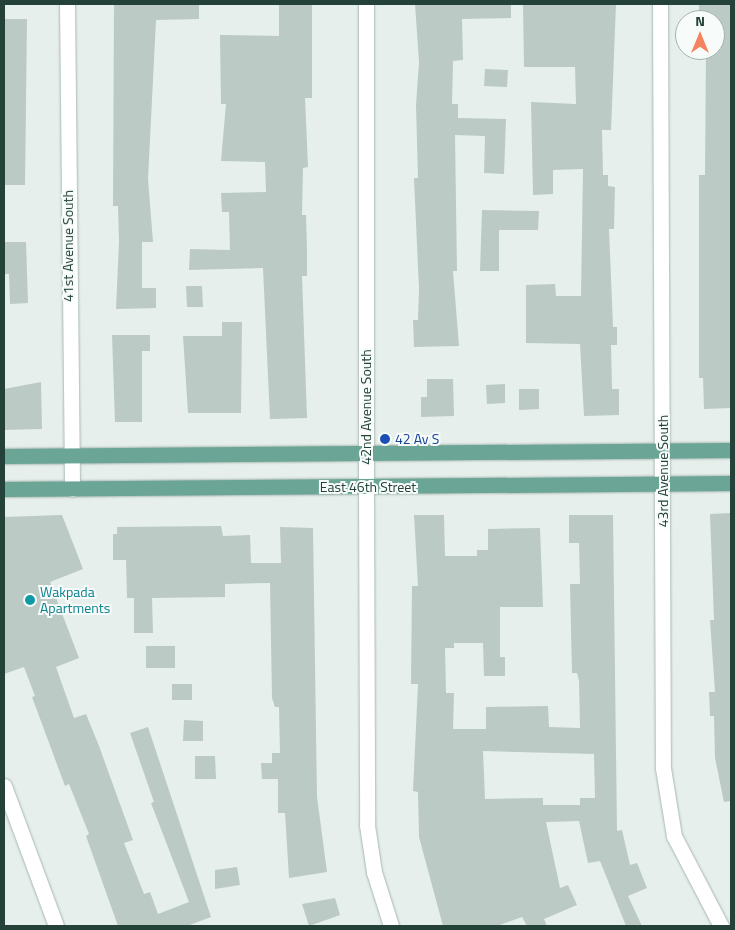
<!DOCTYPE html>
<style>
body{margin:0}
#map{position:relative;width:735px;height:930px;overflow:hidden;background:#e6efeb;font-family:"Titillium Web",sans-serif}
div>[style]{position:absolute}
.building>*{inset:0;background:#bbcac4}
.roads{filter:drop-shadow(0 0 1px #a8b8b2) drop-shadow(0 0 1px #a8b8b2)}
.street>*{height:15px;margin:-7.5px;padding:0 7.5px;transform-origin:7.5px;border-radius:7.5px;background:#fff}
.secondary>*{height:15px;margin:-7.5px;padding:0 7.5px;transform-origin:7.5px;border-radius:7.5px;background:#fff}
.primary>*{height:15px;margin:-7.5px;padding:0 7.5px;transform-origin:7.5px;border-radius:7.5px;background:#6aa596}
.dots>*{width:14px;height:14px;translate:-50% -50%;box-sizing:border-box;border:2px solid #f7fbf9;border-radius:50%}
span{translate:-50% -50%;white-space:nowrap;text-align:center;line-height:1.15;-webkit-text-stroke:4px #f7fbf9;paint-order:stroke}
.street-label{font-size:14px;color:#24423a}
.transit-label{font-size:14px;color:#164399}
.left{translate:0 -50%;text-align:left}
.culture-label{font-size:14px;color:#0d838f}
.frame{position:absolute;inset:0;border:5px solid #24423a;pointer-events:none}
.north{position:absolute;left:675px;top:10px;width:50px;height:50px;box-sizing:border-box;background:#f7fbf9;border:1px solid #a3b1ad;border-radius:50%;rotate:0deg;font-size:14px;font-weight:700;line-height:20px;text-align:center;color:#24423a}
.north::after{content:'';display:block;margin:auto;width:18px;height:22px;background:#f4845f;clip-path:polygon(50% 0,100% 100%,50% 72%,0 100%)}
</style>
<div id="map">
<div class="building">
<div style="clip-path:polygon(114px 4px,199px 4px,199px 19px,156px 20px,148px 179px,153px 242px,142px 242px,142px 288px,156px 288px,156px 308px,116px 309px,119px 242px,118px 206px,113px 206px)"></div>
<div style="clip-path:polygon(279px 4px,312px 4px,312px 98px,305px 98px,308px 167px,303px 168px,302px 215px,306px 215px,307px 251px,307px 276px,302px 276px,307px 418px,270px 419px,263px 268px,189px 270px,190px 249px,230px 250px,229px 212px,222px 212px,221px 193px,266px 192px,265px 162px,221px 161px,226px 104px,221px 104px,220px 35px,279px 36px)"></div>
<div style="clip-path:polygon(415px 4px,511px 4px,511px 18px,462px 19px,463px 60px,453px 61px,452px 104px,458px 104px,458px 118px,506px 119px,504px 174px,484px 173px,485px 136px,455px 135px,457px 271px,453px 271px,459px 346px,414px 347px,413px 320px,418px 320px,419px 289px,414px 178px,418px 178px,416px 105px,419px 62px)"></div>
<div style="clip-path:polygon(523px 4px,616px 4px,611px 130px,602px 130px,603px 175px,608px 175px,608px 186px,615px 187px,614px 229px,609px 229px,613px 327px,617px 327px,617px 345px,611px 345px,612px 389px,619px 389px,619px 415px,584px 416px,580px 344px,526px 343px,526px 285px,555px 284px,556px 296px,581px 296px,583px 169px,553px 170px,553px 194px,533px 195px,531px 102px,576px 104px,575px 67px,524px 67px)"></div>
<div style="clip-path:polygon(699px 4px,731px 4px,731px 408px,704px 409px,703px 378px,699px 378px,699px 175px,705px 175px,706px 50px,715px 50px,715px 20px,699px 20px)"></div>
<div style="clip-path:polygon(4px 19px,27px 19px,25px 185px,4px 185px)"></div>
<div style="clip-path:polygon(485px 69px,508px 70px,507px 87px,484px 86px)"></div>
<div style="clip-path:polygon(482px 210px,539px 211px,538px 230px,499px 230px,499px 271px,480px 271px)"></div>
<div style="clip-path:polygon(4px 242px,26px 242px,28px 303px,10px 304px,9px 274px,4px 274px)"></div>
<div style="clip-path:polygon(186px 286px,202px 286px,203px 307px,187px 307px)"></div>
<div style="clip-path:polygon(222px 322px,242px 322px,241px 413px,188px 413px,183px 336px,222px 336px)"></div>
<div style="clip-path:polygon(112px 335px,150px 335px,150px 351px,142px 351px,142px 422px,115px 422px)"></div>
<div style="clip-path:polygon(427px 379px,453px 379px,454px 416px,421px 417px,421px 397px,427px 397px)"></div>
<div style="clip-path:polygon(41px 382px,42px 429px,4px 430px,4px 389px)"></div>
<div style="clip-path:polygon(505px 384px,505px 403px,487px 404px,486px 385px)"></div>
<div style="clip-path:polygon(519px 389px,539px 389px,539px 409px,519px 410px)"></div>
<div style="clip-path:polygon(731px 513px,731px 801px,724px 802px,715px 758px,714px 716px,710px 716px,709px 692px,715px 692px,710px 620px,714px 620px,710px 514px)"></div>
<div style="clip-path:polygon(62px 515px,83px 569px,50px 582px,79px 658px,56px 667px,74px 718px,86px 714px,99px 746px,133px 840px,124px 843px,144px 894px,150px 892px,158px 914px,189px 902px,151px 803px,154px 802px,130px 733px,148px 727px,211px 917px,187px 926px,118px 926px,86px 836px,89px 834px,69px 784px,65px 786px,32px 697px,35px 696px,24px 667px,4px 674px,4px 517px)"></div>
<div style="clip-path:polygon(evenodd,414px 515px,444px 515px,445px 556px,477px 556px,477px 550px,488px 550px,488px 529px,540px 528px,543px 607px,500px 607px,500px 657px,505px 657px,505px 676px,484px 676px,483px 643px,454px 643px,454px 648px,445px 648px,446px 693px,454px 693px,453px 729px,486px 729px,486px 707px,548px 706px,549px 727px,580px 728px,579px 681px,577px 673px,572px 673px,570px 584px,580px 584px,579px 543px,569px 543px,569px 515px,613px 515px,617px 831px,622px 830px,630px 865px,637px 863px,647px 888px,628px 896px,642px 926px,626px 926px,600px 861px,588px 863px,579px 821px,546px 822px,560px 888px,568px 885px,577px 905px,544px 919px,547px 926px,527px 926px,522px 917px,497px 926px,443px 926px,419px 837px,418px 792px,413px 791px,418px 684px,411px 684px,412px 586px,418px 586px,414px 515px,483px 751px,594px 754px,595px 798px,580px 798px,580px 805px,543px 805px,543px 798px,485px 799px,483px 751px)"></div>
<div style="clip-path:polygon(221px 526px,223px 536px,250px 535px,251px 563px,281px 563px,280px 527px,313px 528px,317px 797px,327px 872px,289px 878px,285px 813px,278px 813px,278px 779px,262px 779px,261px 763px,272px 763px,272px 753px,280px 753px,279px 707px,275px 707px,272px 698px,270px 583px,225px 584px,225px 597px,152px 598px,153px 633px,134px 633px,134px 598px,127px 598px,126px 560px,113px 560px,113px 534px,117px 534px,117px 527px)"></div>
<div style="clip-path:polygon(146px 646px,175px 646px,175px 668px,146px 668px)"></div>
<div style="clip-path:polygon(172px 684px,192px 684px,192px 700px,172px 700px)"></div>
<div style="clip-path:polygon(184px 720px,203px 721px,203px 741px,183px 741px)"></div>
<div style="clip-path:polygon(195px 756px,215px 756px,216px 779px,195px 779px)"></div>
<div style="clip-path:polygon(237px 867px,240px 885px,215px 889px,215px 870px)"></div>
<div style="clip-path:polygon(335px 898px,340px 915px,309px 926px,302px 904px)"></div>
</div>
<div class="roads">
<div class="street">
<div style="left:67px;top:4px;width:485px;rotate:89.4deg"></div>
<div style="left:660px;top:4px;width:764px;rotate:89.78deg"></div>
<div style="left:663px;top:768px;width:69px;rotate:80.8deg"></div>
<div style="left:674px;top:836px;width:102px;rotate:62.4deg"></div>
<div style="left:366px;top:486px;width:339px;rotate:89.8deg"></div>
<div style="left:367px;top:825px;width:48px;rotate:81.5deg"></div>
<div style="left:374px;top:872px;width:57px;rotate:72.5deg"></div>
</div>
<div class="secondary">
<div style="left:366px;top:486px;width:482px;rotate:-90deg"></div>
<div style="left:4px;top:786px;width:149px;rotate:69.6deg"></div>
</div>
<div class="primary">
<div style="left:4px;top:456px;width:727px;rotate:-0.47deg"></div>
<div style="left:4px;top:489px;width:727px;rotate:-0.47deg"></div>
</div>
</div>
<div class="dots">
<div style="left:385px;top:439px;background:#1a4fb4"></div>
<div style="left:30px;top:600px;background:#0f9aa8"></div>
</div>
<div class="street-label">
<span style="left:68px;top:246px;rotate:-90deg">41st Avenue South</span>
<span style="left:366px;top:407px;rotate:-90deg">42nd Avenue South</span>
<span style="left:663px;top:471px;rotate:-90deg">43rd Avenue South</span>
<span style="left:368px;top:487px">East 46th Street</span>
</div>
<div class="transit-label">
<span class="left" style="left:395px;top:439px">42 Av S</span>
</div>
<div class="culture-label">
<span class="left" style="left:40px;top:600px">Wakpada<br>Apartments</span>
</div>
<div class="frame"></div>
<div class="north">N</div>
</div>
